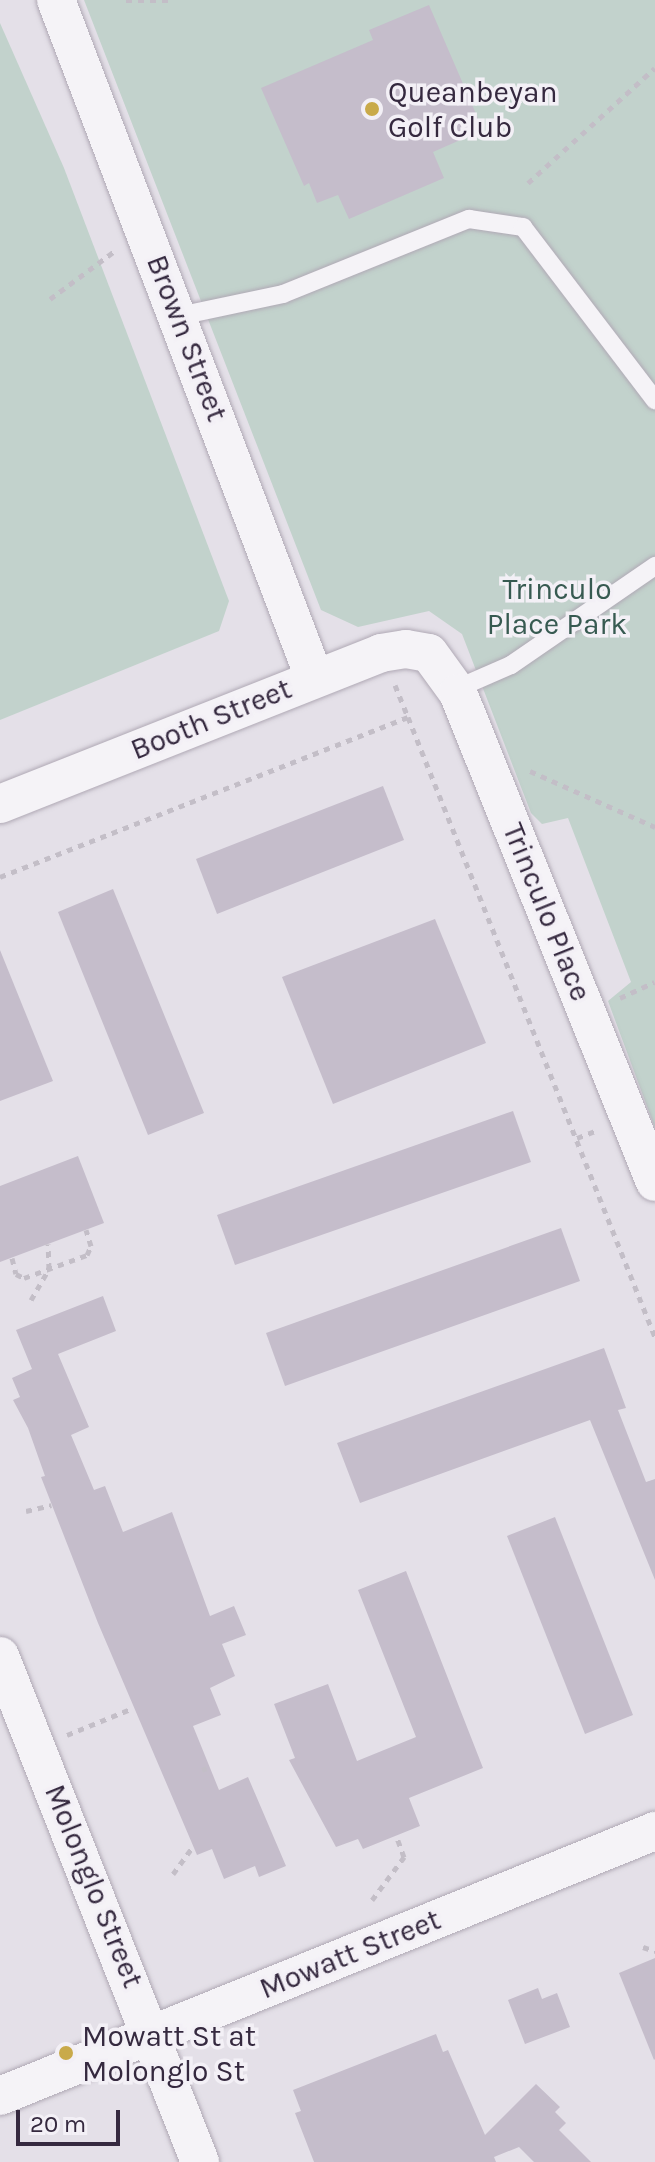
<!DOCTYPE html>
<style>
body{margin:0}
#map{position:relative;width:655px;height:2162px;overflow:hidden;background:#e4e0e8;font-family:Karla,sans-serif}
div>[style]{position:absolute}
.green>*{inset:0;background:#c2d2cc}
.building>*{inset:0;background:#c5bdcb}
.path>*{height:5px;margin-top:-2.5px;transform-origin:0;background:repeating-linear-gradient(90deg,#c3bec7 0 6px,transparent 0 12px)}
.roads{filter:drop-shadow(0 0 2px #b0a9b5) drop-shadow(0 0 2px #b0a9b5)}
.service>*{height:18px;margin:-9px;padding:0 9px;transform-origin:9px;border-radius:9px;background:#f5f3f7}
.minor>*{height:38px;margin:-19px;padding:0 19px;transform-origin:19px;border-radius:19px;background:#f5f3f7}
.dots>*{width:22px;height:22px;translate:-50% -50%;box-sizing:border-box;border:4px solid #f3f0f6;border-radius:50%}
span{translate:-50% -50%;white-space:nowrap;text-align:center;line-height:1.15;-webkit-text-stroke:7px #f3f0f6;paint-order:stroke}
.poi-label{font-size:30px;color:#35293f}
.left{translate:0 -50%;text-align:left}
.street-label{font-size:30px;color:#35293f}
.park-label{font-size:30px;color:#375a51}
.scale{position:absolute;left:16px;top:2110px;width:104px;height:36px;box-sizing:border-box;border:4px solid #35293f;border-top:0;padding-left:10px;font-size:24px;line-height:28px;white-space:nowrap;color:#35293f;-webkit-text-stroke:6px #f3f0f6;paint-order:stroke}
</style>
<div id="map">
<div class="green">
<div style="clip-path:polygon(84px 0,655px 0,655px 1128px,608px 1001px,631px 982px,568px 818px,542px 824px,531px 813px,462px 634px,429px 611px,358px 627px,321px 610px)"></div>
<div style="clip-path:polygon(0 23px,64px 168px,229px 601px,219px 631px,0 720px)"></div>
</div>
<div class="building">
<div style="clip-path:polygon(429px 5px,483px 130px,433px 152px,444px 178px,349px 219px,338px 195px,317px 203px,309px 183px,304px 186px,261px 88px,373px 40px,369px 30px)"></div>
<div style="clip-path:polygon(383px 786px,404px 840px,217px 914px,196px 859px)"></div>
<div style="clip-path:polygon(113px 889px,204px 1113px,148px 1135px,58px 912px)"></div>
<div style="clip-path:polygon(435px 919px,486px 1043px,333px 1104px,282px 977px)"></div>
<div style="clip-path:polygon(0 950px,53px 1081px,0 1101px)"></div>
<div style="clip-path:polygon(513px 1111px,531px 1162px,235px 1265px,217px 1215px)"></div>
<div style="clip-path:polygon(78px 1156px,104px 1223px,0 1262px,0 1186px)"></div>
<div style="clip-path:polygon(561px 1228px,580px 1281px,285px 1386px,266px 1333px)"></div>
<div style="clip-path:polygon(103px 1296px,116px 1331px,58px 1354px,89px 1427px,71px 1435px,94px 1490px,105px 1486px,123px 1532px,172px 1512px,210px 1616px,234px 1606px,246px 1635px,222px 1644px,235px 1676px,210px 1688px,221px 1715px,193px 1726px,219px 1790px,248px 1777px,286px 1866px,259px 1877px,255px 1866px,224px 1879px,212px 1849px,197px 1855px,98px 1623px,41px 1477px,45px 1476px,28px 1428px,13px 1400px,20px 1397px,12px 1378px,32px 1369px,16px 1330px)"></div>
<div style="clip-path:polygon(604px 1348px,626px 1408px,618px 1410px,646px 1482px,655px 1479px,655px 1580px,590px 1420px,360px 1503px,337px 1443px)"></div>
<div style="clip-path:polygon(555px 1517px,633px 1715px,585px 1734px,507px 1536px)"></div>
<div style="clip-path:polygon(406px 1571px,483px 1768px,409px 1798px,420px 1826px,363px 1849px,358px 1839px,336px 1847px,289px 1760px,295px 1758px,274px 1704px,328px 1684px,357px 1761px,416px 1737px,358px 1590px)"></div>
<div style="clip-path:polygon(655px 1958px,655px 2059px,654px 2060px,619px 1973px)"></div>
<div style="clip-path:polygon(538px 1988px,542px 1999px,557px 1993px,570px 2027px,525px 2044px,508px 2000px)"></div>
<div style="clip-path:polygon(436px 2034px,443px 2052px,448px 2050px,485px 2135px,536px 2084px,560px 2107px,555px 2112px,566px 2123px,559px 2130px,591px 2162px,534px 2162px,519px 2147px,494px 2157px,496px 2162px,314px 2162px,295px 2113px,301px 2111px,293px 2090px)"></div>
</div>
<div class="path">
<div style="left:126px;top:0;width:44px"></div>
<div style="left:528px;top:183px;width:171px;rotate:-42.2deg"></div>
<div style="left:50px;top:299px;width:82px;rotate:-36.6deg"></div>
<div style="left:395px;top:685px;width:35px;rotate:68deg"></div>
<div style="left:530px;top:771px;width:137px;rotate:24.1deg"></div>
<div style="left:0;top:877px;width:438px;rotate:-21.4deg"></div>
<div style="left:408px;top:717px;width:667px;rotate:68.28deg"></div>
<div style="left:620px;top:998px;width:38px;rotate:-25deg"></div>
<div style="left:577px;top:1138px;width:19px;rotate:-21deg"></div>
<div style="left:12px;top:1258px;width:16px;rotate:76deg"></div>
<div style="left:16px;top:1274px;width:9px;rotate:27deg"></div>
<div style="left:24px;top:1278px;width:67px;rotate:-20.1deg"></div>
<div style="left:87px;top:1255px;width:10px;rotate:-66deg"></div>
<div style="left:91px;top:1246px;width:17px;rotate:-107deg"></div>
<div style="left:31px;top:1300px;width:36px;rotate:-60deg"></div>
<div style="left:49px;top:1269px;width:25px;rotate:-92deg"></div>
<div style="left:26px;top:1511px;width:26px;rotate:-13deg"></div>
<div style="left:67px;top:1735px;width:71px;rotate:-22.2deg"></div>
<div style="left:202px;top:1770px;width:5px;rotate:-22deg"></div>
<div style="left:173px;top:1874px;width:34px;rotate:-54deg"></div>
<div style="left:372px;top:1900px;width:54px;rotate:-53.3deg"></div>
<div style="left:404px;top:1857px;width:23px;rotate:-110deg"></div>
<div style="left:643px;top:1947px;width:13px;rotate:18deg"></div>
</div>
<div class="roads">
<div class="service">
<div style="left:179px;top:316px;width:106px;rotate:-11.9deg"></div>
<div style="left:283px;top:294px;width:201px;rotate:-22deg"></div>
<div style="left:469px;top:219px;width:55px;rotate:8.4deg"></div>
<div style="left:523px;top:227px;width:218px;rotate:52.7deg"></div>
<div style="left:456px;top:689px;width:60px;rotate:-23.6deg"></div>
<div style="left:511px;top:665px;width:175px;rotate:-34.5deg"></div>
</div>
<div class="minor">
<div style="left:56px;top:0;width:724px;rotate:69.14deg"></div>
<div style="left:0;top:804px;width:410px;rotate:-21.6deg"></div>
<div style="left:381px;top:653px;width:25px;rotate:-9deg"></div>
<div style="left:406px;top:649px;width:23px;rotate:10deg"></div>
<div style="left:429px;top:653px;width:49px;rotate:54.1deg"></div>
<div style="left:458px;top:693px;width:527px;rotate:68.06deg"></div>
<div style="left:0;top:1656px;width:544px;rotate:68.43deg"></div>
<div style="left:0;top:2096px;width:707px;rotate:-22.03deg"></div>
</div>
</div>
<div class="dots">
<div style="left:372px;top:109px;background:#c9aa4a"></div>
<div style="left:66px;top:2053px;background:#c9aa4a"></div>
</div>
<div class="poi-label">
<span class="left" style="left:388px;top:109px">Queanbeyan<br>Golf Club</span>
<span class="left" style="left:82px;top:2053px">Mowatt St at<br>Molonglo St</span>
</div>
<div class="street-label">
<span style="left:187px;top:338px;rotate:69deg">Brown Street</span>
<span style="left:211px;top:719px;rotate:-22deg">Booth Street</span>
<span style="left:547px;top:912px;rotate:68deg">Trinculo Place</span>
<span style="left:94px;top:1886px;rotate:68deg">Molonglo Street</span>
<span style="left:350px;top:1954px;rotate:-22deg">Mowatt Street</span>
</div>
<div class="park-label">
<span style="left:557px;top:606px">Trinculo<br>Place Park</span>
</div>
<div class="scale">20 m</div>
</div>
